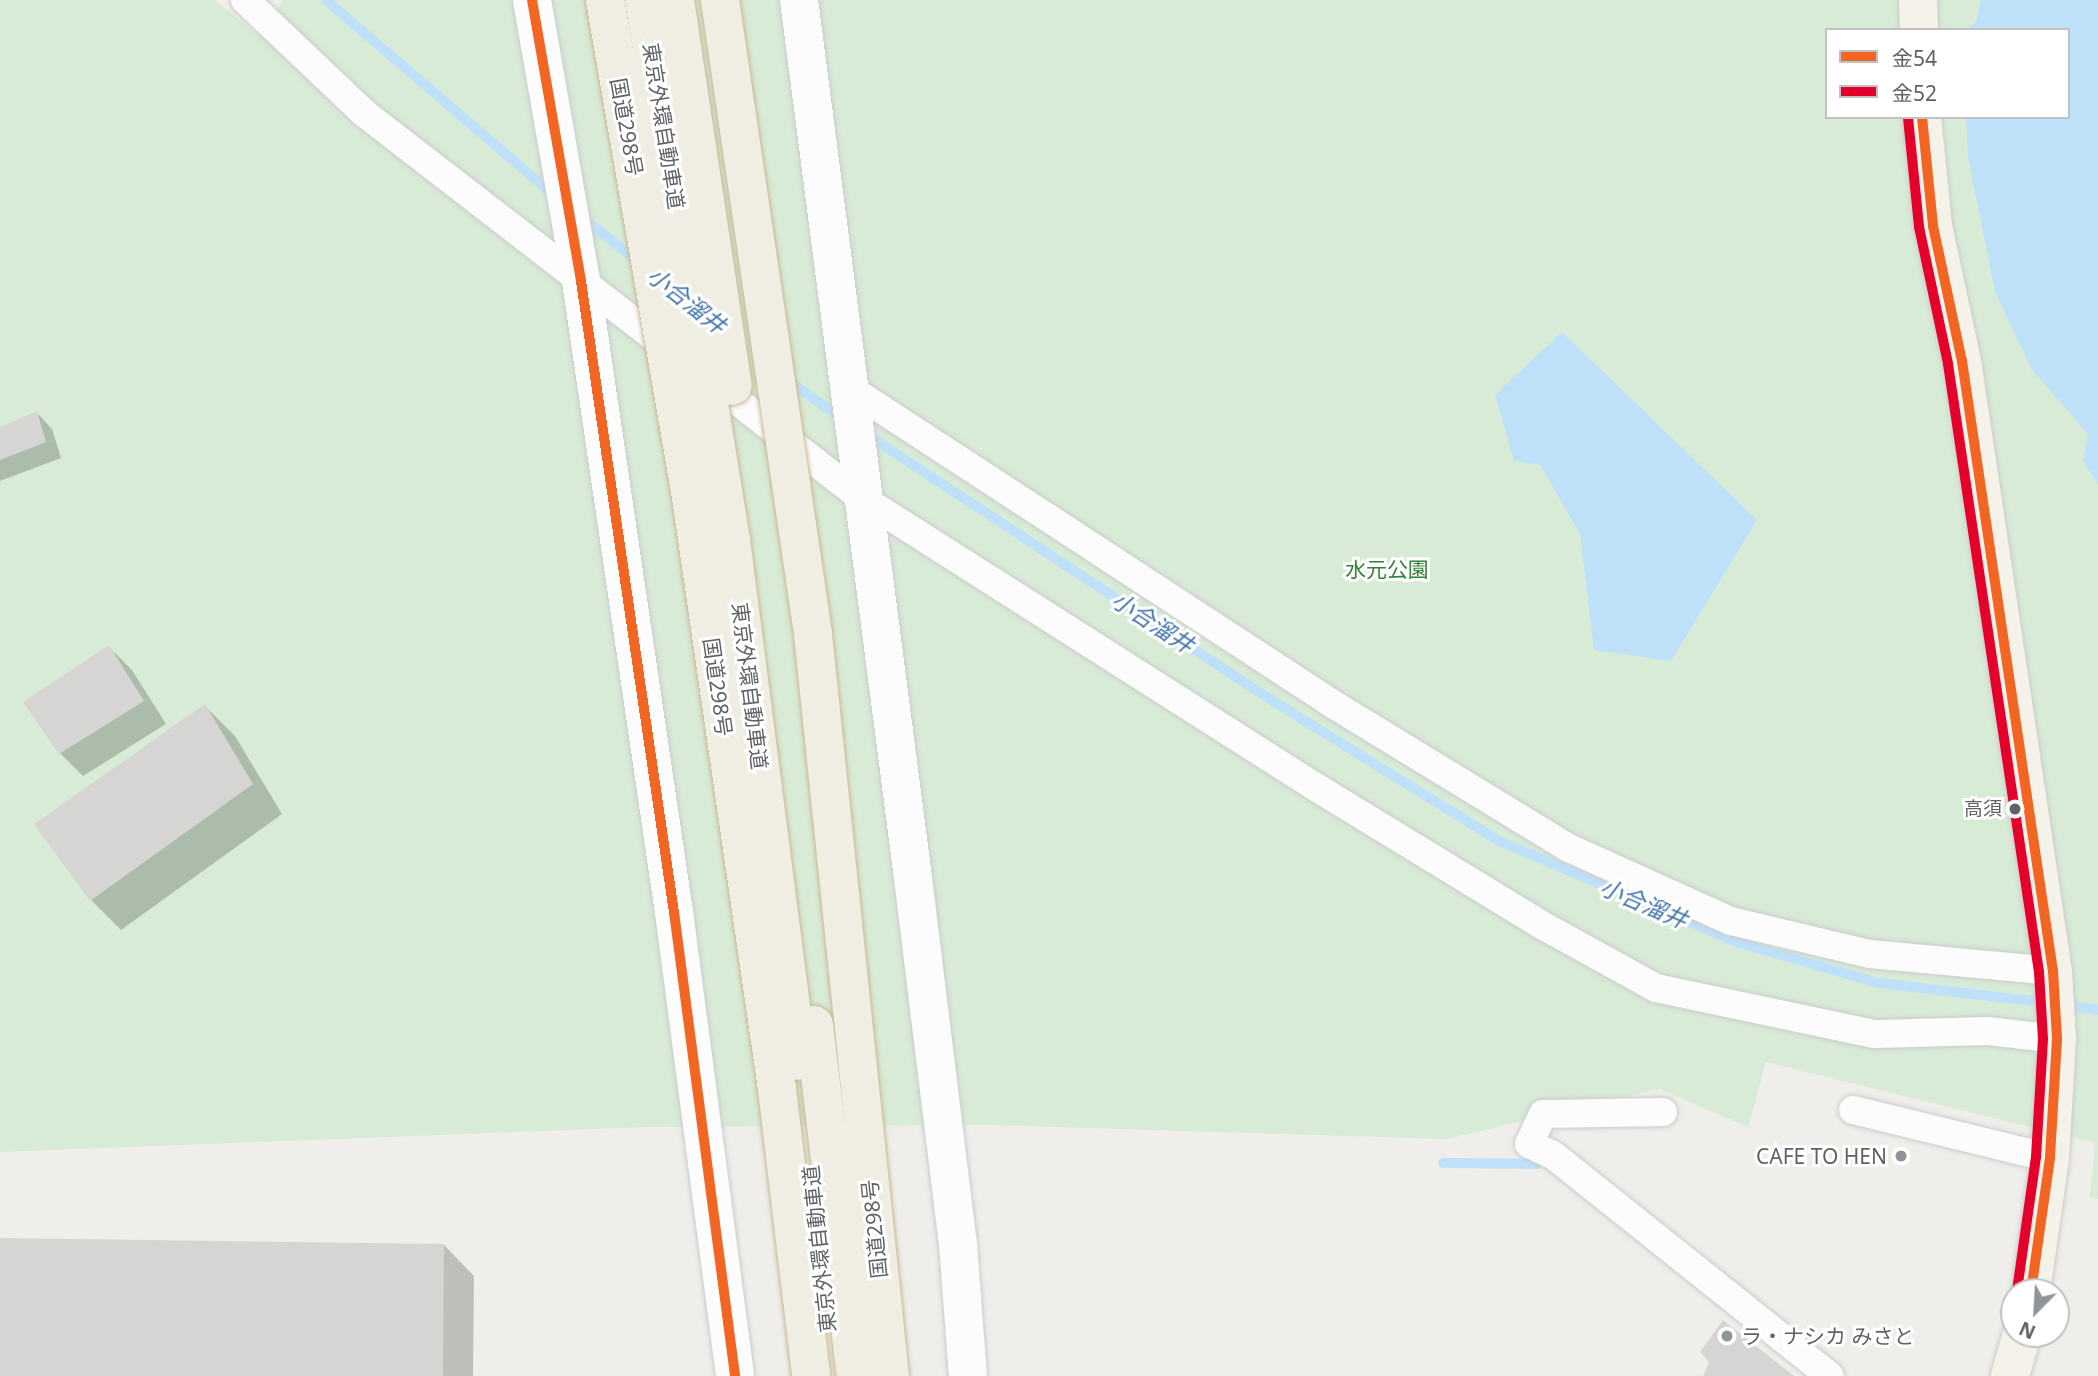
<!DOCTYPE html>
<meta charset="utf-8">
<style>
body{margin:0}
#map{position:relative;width:2098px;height:1376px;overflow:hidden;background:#efeeea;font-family:"Noto Sans","Noto Sans JP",sans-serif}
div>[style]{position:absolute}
.green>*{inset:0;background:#d8ebd6}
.water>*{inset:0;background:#bfe0f9}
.shadow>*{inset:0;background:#0003}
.stream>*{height:10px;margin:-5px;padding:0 5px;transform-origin:5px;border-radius:5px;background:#bfe0f9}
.building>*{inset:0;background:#d6d5d3}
.roads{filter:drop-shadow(0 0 2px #cbcccc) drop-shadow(0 0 2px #cbcccc)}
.street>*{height:28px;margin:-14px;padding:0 14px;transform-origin:14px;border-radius:14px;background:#fdfcfc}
.secondary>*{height:38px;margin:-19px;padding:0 19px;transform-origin:19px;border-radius:19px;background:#fdfcfc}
.primary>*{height:38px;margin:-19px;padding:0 19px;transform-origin:19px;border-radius:19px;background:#f4f2e9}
.bridges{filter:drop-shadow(0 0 2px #c8b996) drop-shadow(0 0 2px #c8b996)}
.highway-bridge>*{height:38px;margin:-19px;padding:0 19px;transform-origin:19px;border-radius:19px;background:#f0ede3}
.bus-1>*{height:10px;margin:-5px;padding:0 5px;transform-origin:5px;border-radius:5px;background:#f26522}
.bus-2>*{height:10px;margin:-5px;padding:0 5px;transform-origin:5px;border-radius:5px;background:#e4002b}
.dots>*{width:19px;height:19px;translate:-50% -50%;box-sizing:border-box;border:4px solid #fff;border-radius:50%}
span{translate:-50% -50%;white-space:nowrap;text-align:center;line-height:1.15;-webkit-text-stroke:6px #fff;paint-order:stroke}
.bus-label{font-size:19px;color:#5f6368}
.right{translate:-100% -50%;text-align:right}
.street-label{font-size:21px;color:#5f6368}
.park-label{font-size:21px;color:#348238}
.poi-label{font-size:21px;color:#5f6368}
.left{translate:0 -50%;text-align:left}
.water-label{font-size:23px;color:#4174aa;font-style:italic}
.legend{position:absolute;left:1825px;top:28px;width:245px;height:91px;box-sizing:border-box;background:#fff;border:2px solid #bfc1c3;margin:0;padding:9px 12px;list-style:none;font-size:21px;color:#5f6368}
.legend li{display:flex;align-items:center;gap:14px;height:35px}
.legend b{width:35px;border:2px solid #bfc1c3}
.north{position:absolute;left:2000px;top:1278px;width:70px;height:70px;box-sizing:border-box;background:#fff;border:2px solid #bfc1c3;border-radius:50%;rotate:204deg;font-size:19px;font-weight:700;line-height:28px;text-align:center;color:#5f6368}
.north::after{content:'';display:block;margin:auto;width:24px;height:32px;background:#919496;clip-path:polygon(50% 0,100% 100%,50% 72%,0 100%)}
</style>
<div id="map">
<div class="green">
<div style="clip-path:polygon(evenodd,0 0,215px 0,259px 36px,283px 0,2098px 0,2098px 1199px,2090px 1198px,2095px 1143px,1766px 1062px,1748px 1127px,1659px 1089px,1447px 1139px,989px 1125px,647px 1127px,0 1152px,0 0,1827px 30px,2068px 30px,2068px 117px,1827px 117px,1827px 30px)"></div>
</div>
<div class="water">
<div style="clip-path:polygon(1981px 0,2098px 0,2098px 484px,2083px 461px,2088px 434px,2032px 370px,1995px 292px,1968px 157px,1966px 117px,2068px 117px,2068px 30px,1966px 30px,1976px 22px)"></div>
<div style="clip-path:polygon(1562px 332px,1757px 520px,1671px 661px,1594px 650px,1580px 534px,1540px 465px,1514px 461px,1495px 395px)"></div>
</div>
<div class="shadow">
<div style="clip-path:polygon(37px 413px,52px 429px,61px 458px,0 481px,0 429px)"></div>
<div style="clip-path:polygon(109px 647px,132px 670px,166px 724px,83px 776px,60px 753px)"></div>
<div style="clip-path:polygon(205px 706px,235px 736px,282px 814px,121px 930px,91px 900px)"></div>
<div style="clip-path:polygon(0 1240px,444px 1245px,474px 1276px,473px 1376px,0 1376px)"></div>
</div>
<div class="stream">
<div style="left:326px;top:0;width:303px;rotate:40.6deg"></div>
<div style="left:580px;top:216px;width:75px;rotate:37.9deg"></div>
<div style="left:786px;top:379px;width:71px;rotate:35.3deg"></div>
<div style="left:863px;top:432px;width:481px;rotate:33.3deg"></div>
<div style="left:1265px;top:696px;width:273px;rotate:31.8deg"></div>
<div style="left:1497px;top:840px;width:260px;rotate:23.1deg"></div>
<div style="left:1736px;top:942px;width:148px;rotate:16.1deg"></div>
<div style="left:1878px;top:983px;width:170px;rotate:6.7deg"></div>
<div style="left:2063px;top:1005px;width:35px;rotate:8deg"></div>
<div style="left:1443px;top:1163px;width:94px;rotate:0.6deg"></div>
</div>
<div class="building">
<div style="clip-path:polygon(37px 411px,46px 442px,0 460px,0 427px)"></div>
<div style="clip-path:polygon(109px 645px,144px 701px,59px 754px,23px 702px)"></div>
<div style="clip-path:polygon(205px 704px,253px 784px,90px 901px,34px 824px)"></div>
<div style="clip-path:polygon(0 1238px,444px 1244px,443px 1376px,0 1376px)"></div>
<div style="clip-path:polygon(1723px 1320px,1794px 1376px,1703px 1376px,1709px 1362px,1700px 1352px)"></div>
</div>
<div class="roads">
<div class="street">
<div style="left:245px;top:0;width:164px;rotate:43.5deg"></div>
<div style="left:364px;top:113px;width:389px;rotate:37.7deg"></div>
<div style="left:710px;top:380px;width:194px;rotate:37.9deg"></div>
<div style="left:863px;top:499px;width:535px;rotate:32.47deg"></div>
<div style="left:1314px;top:786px;width:265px;rotate:31.4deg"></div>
<div style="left:1540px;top:924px;width:132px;rotate:28.9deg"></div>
<div style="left:1656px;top:988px;width:224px;rotate:11.9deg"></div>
<div style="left:1875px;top:1034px;width:113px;rotate:-1.5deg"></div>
<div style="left:1988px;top:1031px;width:69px;rotate:6.6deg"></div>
<div style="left:852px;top:390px;width:578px;rotate:33.14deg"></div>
<div style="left:1336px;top:706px;width:273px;rotate:31.4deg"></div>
<div style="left:1569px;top:848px;width:178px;rotate:24.3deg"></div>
<div style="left:1731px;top:921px;width:143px;rotate:13.4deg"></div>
<div style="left:1870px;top:954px;width:184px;rotate:5.3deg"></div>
<div style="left:1853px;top:1110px;width:203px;rotate:13.7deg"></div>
<div style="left:1663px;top:1112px;width:120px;rotate:179deg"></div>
<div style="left:1543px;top:1114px;width:33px;rotate:115deg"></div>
<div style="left:1529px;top:1144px;width:26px;rotate:25deg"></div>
<div style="left:1553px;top:1155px;width:354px;rotate:38.6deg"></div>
</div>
<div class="secondary">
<div style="left:532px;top:0;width:285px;rotate:80.1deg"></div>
<div style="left:581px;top:281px;width:638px;rotate:81.62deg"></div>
<div style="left:674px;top:912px;width:468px;rotate:82.5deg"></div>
<div style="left:799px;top:0;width:877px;rotate:82.6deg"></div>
<div style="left:912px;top:870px;width:377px;rotate:83deg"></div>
<div style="left:958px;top:1244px;width:132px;rotate:85.7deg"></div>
</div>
<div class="primary">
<div style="left:1918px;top:0;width:30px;rotate:88deg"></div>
<div style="left:1922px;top:117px;width:110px;rotate:84.2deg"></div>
<div style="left:1933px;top:226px;width:138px;rotate:77.9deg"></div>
<div style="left:1962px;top:361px;width:617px;rotate:81.52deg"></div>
<div style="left:2053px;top:971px;width:68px;rotate:86.6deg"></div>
<div style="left:2057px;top:1039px;width:119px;rotate:93.4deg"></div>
<div style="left:2050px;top:1158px;width:135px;rotate:98.1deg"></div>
<div style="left:2010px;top:1376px;width:44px;rotate:-74.1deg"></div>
</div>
</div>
<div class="bridges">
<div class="highway-bridge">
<div style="left:605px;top:0;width:504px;rotate:80.18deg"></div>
<div style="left:691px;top:497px;width:598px;rotate:81.73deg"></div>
<div style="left:777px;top:1089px;width:289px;rotate:83.2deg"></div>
<div style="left:644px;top:0;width:547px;rotate:80.85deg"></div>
<div style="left:731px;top:540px;width:525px;rotate:82.67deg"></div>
<div style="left:675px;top:0;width:390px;rotate:81.5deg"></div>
<div style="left:720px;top:0;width:641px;rotate:81.65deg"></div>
<div style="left:813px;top:634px;width:746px;rotate:84.08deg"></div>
<div style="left:814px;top:1025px;width:354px;rotate:83.2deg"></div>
</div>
</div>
<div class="bus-1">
<div style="left:532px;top:0;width:285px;rotate:80.1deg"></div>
<div style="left:581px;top:281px;width:638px;rotate:81.62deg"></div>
<div style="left:674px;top:912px;width:468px;rotate:82.5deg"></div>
<div style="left:1922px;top:117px;width:110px;rotate:84.2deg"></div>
<div style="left:1933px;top:226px;width:138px;rotate:77.9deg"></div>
<div style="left:1962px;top:361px;width:617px;rotate:81.52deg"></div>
<div style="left:2053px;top:971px;width:68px;rotate:86.6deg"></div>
<div style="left:2057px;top:1039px;width:119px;rotate:93.4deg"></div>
<div style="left:2050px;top:1158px;width:135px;rotate:98.1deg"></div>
</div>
<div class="bus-2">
<div style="left:1908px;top:118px;width:110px;rotate:84.2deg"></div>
<div style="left:1919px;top:227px;width:140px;rotate:78deg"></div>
<div style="left:1948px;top:364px;width:615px;rotate:81.49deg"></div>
<div style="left:2039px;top:972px;width:67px;rotate:86.6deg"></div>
<div style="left:2043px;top:1039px;width:118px;rotate:93.4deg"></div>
<div style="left:2036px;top:1157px;width:134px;rotate:98.1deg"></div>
</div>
<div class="dots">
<div style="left:2015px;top:809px;background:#5f6368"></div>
<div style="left:1901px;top:1156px;background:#919496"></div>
<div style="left:1727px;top:1336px;background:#919496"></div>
</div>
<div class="bus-label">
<span class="right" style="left:2002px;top:809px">高須</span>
</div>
<div class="street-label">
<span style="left:664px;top:126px;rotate:81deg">東京外環自動車道</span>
<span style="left:627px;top:127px;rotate:80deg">国道298号</span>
<span style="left:750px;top:686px;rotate:83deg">東京外環自動車道</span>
<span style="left:718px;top:687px;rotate:82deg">国道298号</span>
<span style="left:874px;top:1229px;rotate:-96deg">国道298号</span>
<span style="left:819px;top:1249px;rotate:-96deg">東京外環自動車道</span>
</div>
<div class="park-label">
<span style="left:1387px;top:569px">水元公園</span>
</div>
<div class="poi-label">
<span class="right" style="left:1887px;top:1156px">CAFE TO HEN</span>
<span class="left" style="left:1741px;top:1336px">ラ・ナシカ みさと</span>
</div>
<div class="water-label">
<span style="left:687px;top:300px;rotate:38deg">小合溜井</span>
<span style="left:1153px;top:622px;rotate:33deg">小合溜井</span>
<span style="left:1644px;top:903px;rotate:23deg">小合溜井</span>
</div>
<ul class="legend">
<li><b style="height:9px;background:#f26522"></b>金54</li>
<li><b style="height:9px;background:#e4002b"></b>金52</li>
</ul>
<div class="north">N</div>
</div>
